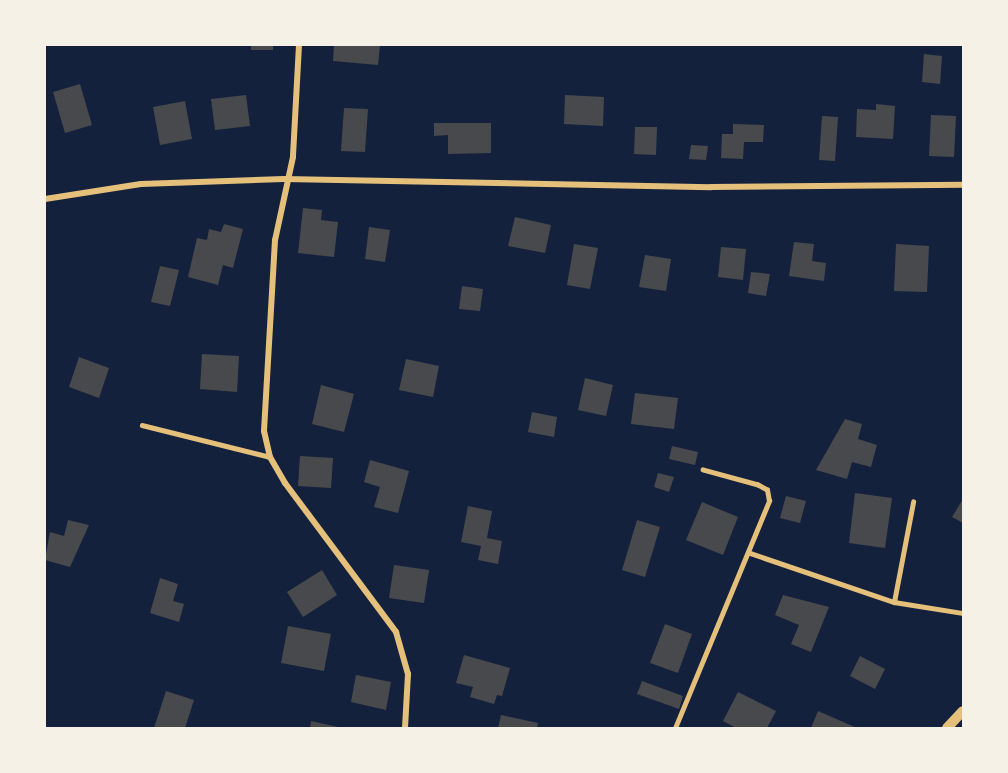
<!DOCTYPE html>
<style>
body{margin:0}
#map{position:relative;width:1008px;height:773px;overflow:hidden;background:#14213d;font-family:"Roboto Condensed",sans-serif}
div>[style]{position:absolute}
.building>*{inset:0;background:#48494c}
.service>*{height:4.5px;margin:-2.25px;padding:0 2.25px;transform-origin:2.25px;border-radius:2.25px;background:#e5c07b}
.minor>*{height:6px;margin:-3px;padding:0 3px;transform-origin:3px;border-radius:3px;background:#e5c07b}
.tertiary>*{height:10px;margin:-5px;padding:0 5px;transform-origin:5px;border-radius:5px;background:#e5c07b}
span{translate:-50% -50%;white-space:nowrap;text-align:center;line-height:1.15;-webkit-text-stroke:5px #f6f1e7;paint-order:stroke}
.frame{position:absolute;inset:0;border:46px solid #f6f1e7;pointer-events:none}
</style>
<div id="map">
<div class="building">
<div style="clip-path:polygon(251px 45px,273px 45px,273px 50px,251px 50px)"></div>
<div style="clip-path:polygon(334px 45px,380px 45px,378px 65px,333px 61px)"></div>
<div style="clip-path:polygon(924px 54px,942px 56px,940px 84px,922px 82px)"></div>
<div style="clip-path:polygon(80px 84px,92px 125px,65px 133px,53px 92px)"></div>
<div style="clip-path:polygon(246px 95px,250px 126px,215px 130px,211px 99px)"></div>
<div style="clip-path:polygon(565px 95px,604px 97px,603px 126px,564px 124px)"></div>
<div style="clip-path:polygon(185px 101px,192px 139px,160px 145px,153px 107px)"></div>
<div style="clip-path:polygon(876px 104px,895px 106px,893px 139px,856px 137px,857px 109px,876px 110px)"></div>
<div style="clip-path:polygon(344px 108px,368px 109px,365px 152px,341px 151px)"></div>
<div style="clip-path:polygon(931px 115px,956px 116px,954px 157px,929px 156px)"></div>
<div style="clip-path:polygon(822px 116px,838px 117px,835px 161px,819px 160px)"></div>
<div style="clip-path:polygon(434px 123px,491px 123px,491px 153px,448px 154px,448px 135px,434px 136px)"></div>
<div style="clip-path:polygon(733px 124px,764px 125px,763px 142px,744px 142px,743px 159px,721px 158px,722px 134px,733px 134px)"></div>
<div style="clip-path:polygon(635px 127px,657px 127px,656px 155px,634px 154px)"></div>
<div style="clip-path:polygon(691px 145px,708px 146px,706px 160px,689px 159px)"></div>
<div style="clip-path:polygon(303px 208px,322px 210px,321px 220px,338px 222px,334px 257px,298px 253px)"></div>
<div style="clip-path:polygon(515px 217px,551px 225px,545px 253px,508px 246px)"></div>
<div style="clip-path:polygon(224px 224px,243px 229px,233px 268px,223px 265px,218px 285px,188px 277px,197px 238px,207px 240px,209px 229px,221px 232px)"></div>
<div style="clip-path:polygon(369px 227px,390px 230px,385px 262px,365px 259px)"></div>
<div style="clip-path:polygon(794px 242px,814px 244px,812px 261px,826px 263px,824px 281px,789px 276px)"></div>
<div style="clip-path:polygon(574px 244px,598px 248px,590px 289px,567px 285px)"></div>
<div style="clip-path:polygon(896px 244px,929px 246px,927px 292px,894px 291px)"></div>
<div style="clip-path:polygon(721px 247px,746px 249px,743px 280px,718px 277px)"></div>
<div style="clip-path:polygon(645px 255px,671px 259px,666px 291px,639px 287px)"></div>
<div style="clip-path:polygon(160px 266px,179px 270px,170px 306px,151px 302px)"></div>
<div style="clip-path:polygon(751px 272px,770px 274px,766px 296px,748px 293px)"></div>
<div style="clip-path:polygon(462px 286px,483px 289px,480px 311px,459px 309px)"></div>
<div style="clip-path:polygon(202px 354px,239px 356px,237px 392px,200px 389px)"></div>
<div style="clip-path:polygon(79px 357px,109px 368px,99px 398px,69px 387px)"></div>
<div style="clip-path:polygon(406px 359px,439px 366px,433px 397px,399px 390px)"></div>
<div style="clip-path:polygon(585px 378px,613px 385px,606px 416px,578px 410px)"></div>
<div style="clip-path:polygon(321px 385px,354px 394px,344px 432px,312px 424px)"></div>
<div style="clip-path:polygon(635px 393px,678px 398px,674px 429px,631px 424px)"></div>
<div style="clip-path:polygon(532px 412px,557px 417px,554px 437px,528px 432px)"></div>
<div style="clip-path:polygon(845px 419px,862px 424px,858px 439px,877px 445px,871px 467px,852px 462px,847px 479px,816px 470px)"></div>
<div style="clip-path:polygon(672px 446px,698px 452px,695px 465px,669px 459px)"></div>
<div style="clip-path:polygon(300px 456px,333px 458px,331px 488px,298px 486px)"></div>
<div style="clip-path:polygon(370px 460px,409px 471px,398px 513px,374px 507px,380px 487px,364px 482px)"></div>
<div style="clip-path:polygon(658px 473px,674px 477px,669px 492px,654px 487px)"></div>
<div style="clip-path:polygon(855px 493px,892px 498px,885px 548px,849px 543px)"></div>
<div style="clip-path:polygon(786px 496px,806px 501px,800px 523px,780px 518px)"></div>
<div style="clip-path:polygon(963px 499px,963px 523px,952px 517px)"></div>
<div style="clip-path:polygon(702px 502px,738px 517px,723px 555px,686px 540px)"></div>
<div style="clip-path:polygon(468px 506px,492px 511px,487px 538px,502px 541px,498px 564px,478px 560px,481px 546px,461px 542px)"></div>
<div style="clip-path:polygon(68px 520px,89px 525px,70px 567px,45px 560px,50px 532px,64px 536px)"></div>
<div style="clip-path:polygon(637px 520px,660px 527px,645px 577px,622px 570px)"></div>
<div style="clip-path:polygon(394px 565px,429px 570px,424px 603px,389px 598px)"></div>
<div style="clip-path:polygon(322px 570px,337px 595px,303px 617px,287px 592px)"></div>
<div style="clip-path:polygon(160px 578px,178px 584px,173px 601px,184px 604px,179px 622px,150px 613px)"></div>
<div style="clip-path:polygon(783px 595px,829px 607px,811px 652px,791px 644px,799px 625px,775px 615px)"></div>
<div style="clip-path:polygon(665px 624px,692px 634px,678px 673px,650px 663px)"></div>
<div style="clip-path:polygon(288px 626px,331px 634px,324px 671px,281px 663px)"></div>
<div style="clip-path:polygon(464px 655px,510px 668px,502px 696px,497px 695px,494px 704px,470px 697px,473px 687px,456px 683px)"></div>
<div style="clip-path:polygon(860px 656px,885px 669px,875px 689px,850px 676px)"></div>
<div style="clip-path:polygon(356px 675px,391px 682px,386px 710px,351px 702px)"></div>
<div style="clip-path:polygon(642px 681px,683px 696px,679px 709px,637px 694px)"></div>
<div style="clip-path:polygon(166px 691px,194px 700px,185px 728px,154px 728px)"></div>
<div style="clip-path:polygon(738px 692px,776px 711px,767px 728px,736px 728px,723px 721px)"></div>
<div style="clip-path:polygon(818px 711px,857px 728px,811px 728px)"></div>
<div style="clip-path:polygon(501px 715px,538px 723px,537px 728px,498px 728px)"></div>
<div style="clip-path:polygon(311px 721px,338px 727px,338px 728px,310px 728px)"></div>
</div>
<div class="service">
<div style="left:142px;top:425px;width:132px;rotate:14deg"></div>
<div style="left:750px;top:553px;width:152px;rotate:18.8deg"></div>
<div style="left:894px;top:602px;width:70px;rotate:9.1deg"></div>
<div style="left:894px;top:602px;width:102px;rotate:-79.2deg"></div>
<div style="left:675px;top:728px;width:246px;rotate:-67.5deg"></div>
<div style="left:769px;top:501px;width:11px;rotate:-100deg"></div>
<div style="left:767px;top:490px;width:10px;rotate:-151deg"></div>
<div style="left:758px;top:485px;width:57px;rotate:-164.7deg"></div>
</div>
<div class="minor">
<div style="left:299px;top:45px;width:112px;rotate:93.1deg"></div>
<div style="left:293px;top:157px;width:85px;rotate:102.2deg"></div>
<div style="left:275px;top:240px;width:191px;rotate:93.3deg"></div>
<div style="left:264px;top:431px;width:27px;rotate:77deg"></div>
<div style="left:270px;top:457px;width:30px;rotate:60deg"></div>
<div style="left:285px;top:483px;width:186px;rotate:53.3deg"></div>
<div style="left:396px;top:632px;width:44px;rotate:74.1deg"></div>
<div style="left:408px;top:674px;width:54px;rotate:93.2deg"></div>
<div style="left:45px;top:199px;width:97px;rotate:-8.9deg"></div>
<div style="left:141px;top:184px;width:143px;rotate:-2deg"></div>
<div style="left:284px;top:179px;width:427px;rotate:1.1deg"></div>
<div style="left:711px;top:187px;width:252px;rotate:-0.5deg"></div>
</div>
<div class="tertiary">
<div style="left:947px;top:728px;width:23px;rotate:-47deg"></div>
</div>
<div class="frame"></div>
</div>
